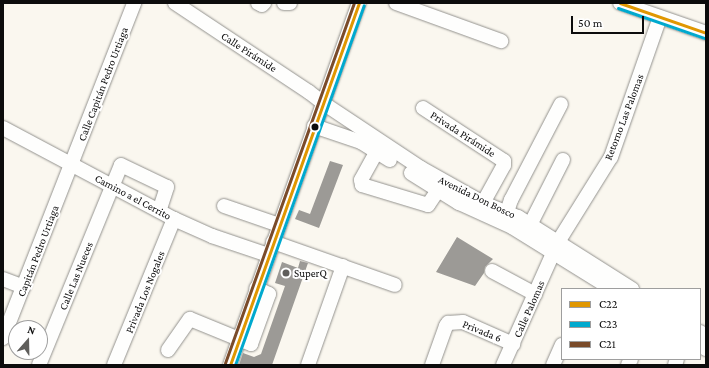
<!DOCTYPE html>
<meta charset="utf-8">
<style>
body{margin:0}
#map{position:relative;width:709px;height:368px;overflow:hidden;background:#faf7ef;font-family:"Crimson Pro",serif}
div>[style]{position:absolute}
.building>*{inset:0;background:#9c9a96}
.roads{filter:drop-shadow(0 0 1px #93928e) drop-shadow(0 0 1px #93928e)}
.minor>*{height:14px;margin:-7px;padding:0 7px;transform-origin:7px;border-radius:7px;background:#fefefd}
.bus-1>*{height:3px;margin:-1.5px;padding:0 1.5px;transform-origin:1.5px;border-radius:1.5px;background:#e09701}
.bus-2>*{height:3px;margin:-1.5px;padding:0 1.5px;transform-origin:1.5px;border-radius:1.5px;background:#00a9ce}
.bus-3>*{height:3px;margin:-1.5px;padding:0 1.5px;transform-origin:1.5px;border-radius:1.5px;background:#7a4b2a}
.dots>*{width:11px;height:11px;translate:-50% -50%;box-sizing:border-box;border:2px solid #fff;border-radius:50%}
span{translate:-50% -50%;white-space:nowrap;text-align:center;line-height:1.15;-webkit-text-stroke:4px #fff;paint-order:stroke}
.street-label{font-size:11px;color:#0c0c0c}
.poi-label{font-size:11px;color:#0c0c0c}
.left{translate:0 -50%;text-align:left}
.frame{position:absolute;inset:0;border:4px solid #0c0c0c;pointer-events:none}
.legend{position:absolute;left:561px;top:288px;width:140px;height:72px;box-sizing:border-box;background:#fff;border:1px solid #9e9e9e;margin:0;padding:5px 7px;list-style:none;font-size:12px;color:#0c0c0c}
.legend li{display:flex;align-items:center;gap:8px;height:20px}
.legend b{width:20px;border:1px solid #9e9e9e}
.north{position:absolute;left:8px;top:320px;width:40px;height:40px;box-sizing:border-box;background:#fff;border:1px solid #9e9e9e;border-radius:50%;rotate:20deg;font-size:11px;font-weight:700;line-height:16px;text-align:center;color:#0c0c0c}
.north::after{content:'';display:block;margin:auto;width:14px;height:18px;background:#5f5e5b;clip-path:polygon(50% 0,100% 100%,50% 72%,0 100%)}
.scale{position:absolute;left:571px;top:16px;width:73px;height:18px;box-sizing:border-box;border:2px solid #0c0c0c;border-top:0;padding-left:5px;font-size:12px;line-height:14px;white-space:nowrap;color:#0c0c0c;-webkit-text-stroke:3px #fff;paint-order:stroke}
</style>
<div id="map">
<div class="building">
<div style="clip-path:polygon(330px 161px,343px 165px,319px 228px,295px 219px,299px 210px,310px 214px)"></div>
<div style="clip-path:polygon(457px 237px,493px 259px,485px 267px,484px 273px,475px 286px,436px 272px)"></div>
<div style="clip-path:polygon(300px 261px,308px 263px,272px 365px,239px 365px,243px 353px,254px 357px,261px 354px,285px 286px,275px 283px,282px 262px,298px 268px)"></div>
</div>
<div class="roads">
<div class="minor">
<div style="left:175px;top:3px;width:161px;rotate:33.6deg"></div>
<div style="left:309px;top:92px;width:18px;rotate:38deg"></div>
<div style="left:323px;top:103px;width:118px;rotate:33.6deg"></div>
<div style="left:421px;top:168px;width:71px;rotate:29.4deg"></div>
<div style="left:483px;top:203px;width:38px;rotate:22deg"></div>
<div style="left:518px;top:217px;width:135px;rotate:32.3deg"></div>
<div style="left:258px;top:3px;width:4px;rotate:27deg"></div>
<div style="left:262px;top:5px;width:3px;rotate:-45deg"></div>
<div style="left:284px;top:3px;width:6px"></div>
<div style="left:396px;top:3px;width:112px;rotate:19.9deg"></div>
<div style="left:620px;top:3px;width:91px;rotate:19.2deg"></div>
<div style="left:423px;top:108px;width:97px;rotate:33.2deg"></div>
<div style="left:504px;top:161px;width:4px;rotate:90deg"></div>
<div style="left:504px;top:165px;width:43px;rotate:118.9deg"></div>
<div style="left:314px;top:126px;width:50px;rotate:18.8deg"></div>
<div style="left:361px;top:142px;width:34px;rotate:32deg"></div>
<div style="left:3px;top:128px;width:194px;rotate:28deg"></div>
<div style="left:174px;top:219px;width:42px;rotate:24.1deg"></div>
<div style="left:212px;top:236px;width:59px;rotate:18.7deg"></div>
<div style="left:377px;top:151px;width:33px;rotate:119deg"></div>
<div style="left:361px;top:180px;width:5px;rotate:79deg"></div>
<div style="left:362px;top:185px;width:69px;rotate:16.9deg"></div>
<div style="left:428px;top:205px;width:18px;rotate:-56deg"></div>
<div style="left:411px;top:173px;width:57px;rotate:32deg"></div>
<div style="left:459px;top:203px;width:58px;rotate:24.4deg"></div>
<div style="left:512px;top:227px;width:118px;rotate:31.8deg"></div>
<div style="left:224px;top:206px;width:58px;rotate:19.1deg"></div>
<div style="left:507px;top:212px;width:13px;rotate:-72deg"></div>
<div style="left:511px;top:200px;width:108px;rotate:-62.5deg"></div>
<div style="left:530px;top:225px;width:73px;rotate:-63.1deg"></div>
<div style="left:273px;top:242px;width:129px;rotate:19.4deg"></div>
<div style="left:492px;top:271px;width:49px;rotate:28.1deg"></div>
<div style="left:3px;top:279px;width:22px;rotate:21deg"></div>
<div style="left:700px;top:332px;width:7px;rotate:34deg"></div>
<div style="left:3px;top:338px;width:360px;rotate:-68.6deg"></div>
<div style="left:700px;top:345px;width:7px;rotate:34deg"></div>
<div style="left:168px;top:350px;width:38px;rotate:-55deg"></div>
<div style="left:190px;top:319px;width:66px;rotate:22.3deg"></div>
<div style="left:251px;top:344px;width:53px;rotate:-70.2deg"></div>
<div style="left:269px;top:294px;width:14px;rotate:-155deg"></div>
<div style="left:39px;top:365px;width:216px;rotate:-67.7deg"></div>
<div style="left:121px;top:165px;width:51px;rotate:25.6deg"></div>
<div style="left:167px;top:187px;width:25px;rotate:108deg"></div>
<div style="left:114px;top:365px;width:158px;rotate:-67.7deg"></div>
<div style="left:230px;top:365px;width:384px;rotate:-70.4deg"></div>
<div style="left:308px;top:365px;width:105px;rotate:-70.5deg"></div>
<div style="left:432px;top:365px;width:41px;rotate:-70.3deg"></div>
<div style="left:446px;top:326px;width:4px;rotate:-56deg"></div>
<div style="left:448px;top:323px;width:15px;rotate:-4deg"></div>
<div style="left:463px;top:322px;width:55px;rotate:23.7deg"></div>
<div style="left:503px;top:365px;width:135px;rotate:-65.9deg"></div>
<div style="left:558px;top:242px;width:100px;rotate:-58.1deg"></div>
<div style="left:611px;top:157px;width:148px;rotate:-70.7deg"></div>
<div style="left:553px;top:365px;width:22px;rotate:-66deg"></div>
<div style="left:628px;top:365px;width:7px;rotate:-63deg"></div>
<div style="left:675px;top:365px;width:6px;rotate:-72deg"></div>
</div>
</div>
<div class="bus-1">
<div style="left:620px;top:3px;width:91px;rotate:19.2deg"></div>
<div style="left:230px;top:365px;width:384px;rotate:-70.4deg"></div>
</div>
<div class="bus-2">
<div style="left:618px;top:8px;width:91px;rotate:19.2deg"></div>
<div style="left:235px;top:365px;width:382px;rotate:-70.3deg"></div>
</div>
<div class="bus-3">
<div style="left:225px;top:363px;width:382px;rotate:-70.3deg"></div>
</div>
<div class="dots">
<div style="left:315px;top:127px;background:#0c0c0c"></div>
<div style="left:286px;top:273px;background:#5f5e5b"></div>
</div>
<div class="street-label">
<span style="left:249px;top:52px;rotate:33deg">Calle Pirámide</span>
<span style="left:103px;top:84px;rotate:-69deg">Calle Capitán Pedro Urtiaga</span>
<span style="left:624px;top:117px;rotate:-69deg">Retorno Las Palomas</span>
<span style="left:463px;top:134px;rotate:33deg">Privada Pirámide</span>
<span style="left:133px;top:197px;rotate:28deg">Camino a el Cerrito</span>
<span style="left:477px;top:197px;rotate:26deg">Avenida Don Bosco</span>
<span style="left:38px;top:251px;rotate:-69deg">Capitán Pedro Urtiaga</span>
<span style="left:76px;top:276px;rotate:-68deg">Calle Las Nueces</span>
<span style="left:145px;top:292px;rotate:-68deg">Privada Los Nogales</span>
<span style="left:529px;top:309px;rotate:-66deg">Calle Palomas</span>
<span style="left:482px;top:331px;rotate:22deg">Privada 6</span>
</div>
<div class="poi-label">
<span class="left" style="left:294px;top:273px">SuperQ</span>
</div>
<div class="frame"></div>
<ul class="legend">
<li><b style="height:5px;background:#e09701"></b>C22</li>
<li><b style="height:5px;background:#00a9ce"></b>C23</li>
<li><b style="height:5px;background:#7a4b2a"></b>C21</li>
</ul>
<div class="north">N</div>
<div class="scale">50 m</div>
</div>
